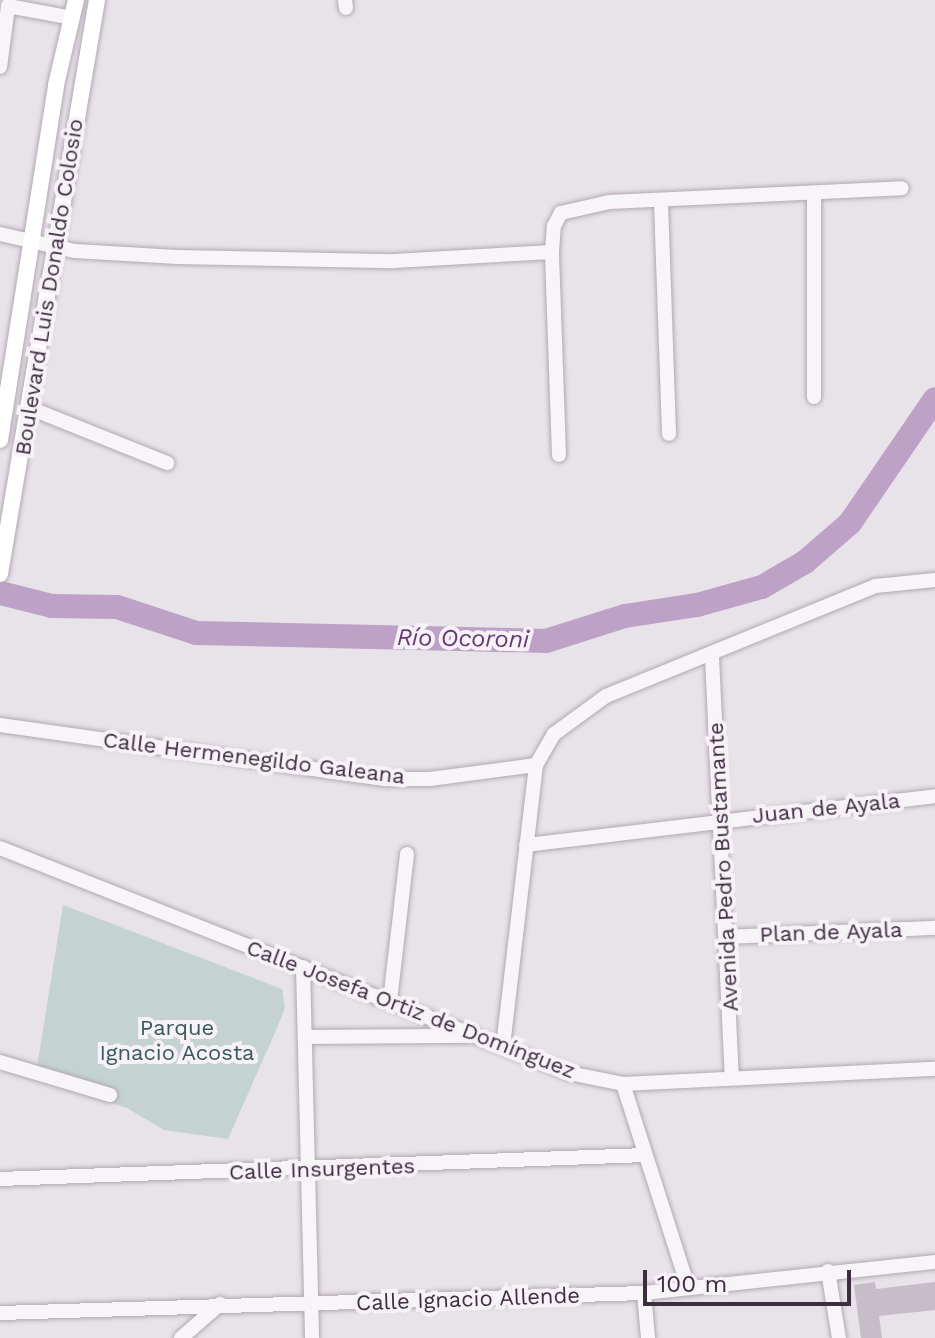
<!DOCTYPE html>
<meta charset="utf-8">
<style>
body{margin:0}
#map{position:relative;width:935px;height:1338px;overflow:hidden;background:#e8e2e9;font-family:"Work Sans",sans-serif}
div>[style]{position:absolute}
.green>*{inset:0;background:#c4d3d2}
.river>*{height:24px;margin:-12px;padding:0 12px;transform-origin:12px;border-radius:12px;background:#bda1c6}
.building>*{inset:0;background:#c7bdc9}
.roads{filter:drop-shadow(0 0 2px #b2a8b3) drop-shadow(0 0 2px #b2a8b3)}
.minor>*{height:14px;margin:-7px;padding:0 7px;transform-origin:7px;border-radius:7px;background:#f8f5f8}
.major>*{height:16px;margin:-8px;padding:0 8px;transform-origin:8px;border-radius:8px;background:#fff}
span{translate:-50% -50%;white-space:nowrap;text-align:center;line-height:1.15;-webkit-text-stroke:8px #f6f2f7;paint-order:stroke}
.street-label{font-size:22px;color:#3e2c40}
.park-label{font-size:22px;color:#3a595a}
.water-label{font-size:24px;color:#653a70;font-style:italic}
.scale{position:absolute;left:643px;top:1270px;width:208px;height:36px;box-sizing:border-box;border:4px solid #3e2c40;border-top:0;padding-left:10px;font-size:24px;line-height:28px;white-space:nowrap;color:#3e2c40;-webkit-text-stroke:6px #f6f2f7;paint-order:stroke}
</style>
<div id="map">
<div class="green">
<div style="clip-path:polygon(63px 905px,282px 989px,285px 1008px,277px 1028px,228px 1139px,164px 1130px,127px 1108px,35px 1080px)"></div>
</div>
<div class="river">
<div style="left:0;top:593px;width:54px;rotate:14deg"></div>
<div style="left:52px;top:606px;width:65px;rotate:0.9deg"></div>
<div style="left:117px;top:607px;width:83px;rotate:18.2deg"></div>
<div style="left:196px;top:633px;width:350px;rotate:1.3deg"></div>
<div style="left:546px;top:641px;width:83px;rotate:-17.6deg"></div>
<div style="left:625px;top:616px;width:73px;rotate:-8.7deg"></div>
<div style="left:697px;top:605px;width:67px;rotate:-15.5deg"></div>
<div style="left:762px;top:587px;width:50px;rotate:-30.2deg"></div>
<div style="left:805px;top:562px;width:60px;rotate:-40.9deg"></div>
<div style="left:850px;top:523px;width:150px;rotate:-55.6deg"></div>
</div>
<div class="building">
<div style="clip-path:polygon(875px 1282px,876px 1289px,935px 1282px,935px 1310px,879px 1316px,882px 1338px,861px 1338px,854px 1285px)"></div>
</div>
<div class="roads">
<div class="minor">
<div style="left:345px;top:0;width:8px;rotate:83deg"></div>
<div style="left:0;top:67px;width:62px;rotate:-82.5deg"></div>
<div style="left:8px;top:6px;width:65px;rotate:10.6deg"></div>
<div style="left:814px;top:193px;width:204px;rotate:90deg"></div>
<div style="left:661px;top:203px;width:231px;rotate:88deg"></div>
<div style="left:0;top:234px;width:77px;rotate:12.8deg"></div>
<div style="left:75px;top:251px;width:102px;rotate:3.4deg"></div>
<div style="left:177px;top:257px;width:217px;rotate:1.1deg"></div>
<div style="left:394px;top:261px;width:158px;rotate:-3.3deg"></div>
<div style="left:30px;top:408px;width:148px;rotate:21.9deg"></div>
<div style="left:559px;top:455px;width:203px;rotate:-92deg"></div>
<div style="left:552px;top:252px;width:26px;rotate:-86deg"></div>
<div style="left:554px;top:226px;width:15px;rotate:-62deg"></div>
<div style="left:561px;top:213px;width:49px;rotate:-12.9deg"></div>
<div style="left:609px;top:202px;width:293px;rotate:-2.7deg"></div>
<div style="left:712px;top:657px;width:419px;rotate:87.3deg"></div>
<div style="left:0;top:725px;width:390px;rotate:8deg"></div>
<div style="left:386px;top:779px;width:44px"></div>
<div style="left:430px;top:779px;width:107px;rotate:-7.5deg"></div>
<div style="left:536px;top:765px;width:36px;rotate:-60deg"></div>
<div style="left:554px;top:734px;width:64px;rotate:-36.2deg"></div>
<div style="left:606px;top:696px;width:291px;rotate:-22.2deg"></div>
<div style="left:875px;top:586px;width:60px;rotate:-5.7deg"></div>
<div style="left:526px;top:845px;width:412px;rotate:-6.8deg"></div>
<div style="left:0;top:848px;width:612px;rotate:21.58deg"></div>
<div style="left:569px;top:1073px;width:55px;rotate:11.5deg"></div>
<div style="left:623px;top:1084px;width:312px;rotate:-2.8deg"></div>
<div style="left:726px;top:937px;width:209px;rotate:-2.5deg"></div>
<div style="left:303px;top:967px;width:371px;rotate:88.6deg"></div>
<div style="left:390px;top:1001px;width:148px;rotate:-83.4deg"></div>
<div style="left:307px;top:1037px;width:163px;rotate:-0.4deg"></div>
<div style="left:503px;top:1046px;width:283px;rotate:-83.3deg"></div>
<div style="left:0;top:1062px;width:115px;rotate:16.7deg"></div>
<div style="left:623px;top:1084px;width:213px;rotate:72.2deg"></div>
<div style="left:0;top:1179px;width:645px;rotate:-2.13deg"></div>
<div style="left:828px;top:1271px;width:68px;rotate:80.7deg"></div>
<div style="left:644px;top:1293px;width:45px;rotate:84.9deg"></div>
<div style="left:0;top:1313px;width:644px;rotate:-1.78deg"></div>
<div style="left:644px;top:1293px;width:293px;rotate:-6.1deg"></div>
<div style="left:181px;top:1338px;width:52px;rotate:-41.1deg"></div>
</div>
<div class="major">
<div style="left:0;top:440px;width:359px;rotate:-81deg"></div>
<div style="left:56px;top:85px;width:87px;rotate:-76.8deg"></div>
<div style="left:0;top:574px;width:582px;rotate:-80.41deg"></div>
</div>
</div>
<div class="street-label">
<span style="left:49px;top:287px;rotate:-81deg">Boulevard Luis Donaldo Colosio</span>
<span style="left:254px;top:758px;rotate:7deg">Calle Hermenegildo Galeana</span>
<span style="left:826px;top:808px;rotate:-6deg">Juan de Ayala</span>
<span style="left:723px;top:867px;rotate:-93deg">Avenida Pedro Bustamante</span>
<span style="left:831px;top:932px;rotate:-2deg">Plan de Ayala</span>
<span style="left:411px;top:1009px;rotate:21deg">Calle Josefa Ortiz de Domínguez</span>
<span style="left:322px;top:1169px;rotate:-2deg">Calle Insurgentes</span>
<span style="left:468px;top:1299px;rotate:-2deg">Calle Ignacio Allende</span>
</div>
<div class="park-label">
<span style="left:177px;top:1040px">Parque<br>Ignacio Acosta</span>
</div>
<div class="water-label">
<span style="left:463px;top:639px;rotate:1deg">Río Ocoroni</span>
</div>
<div class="scale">100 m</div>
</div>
